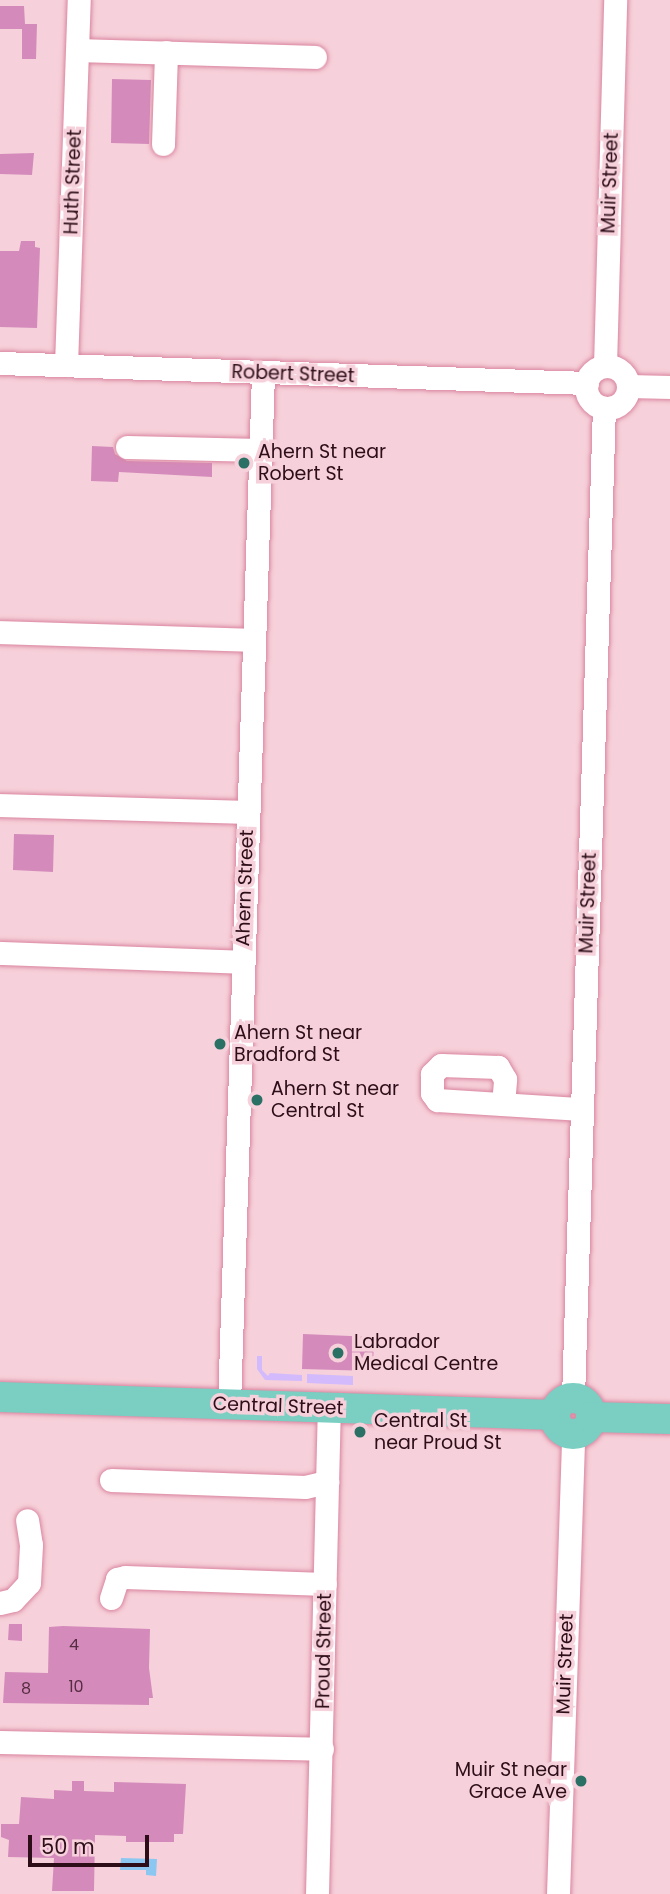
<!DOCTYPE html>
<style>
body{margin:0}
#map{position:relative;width:670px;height:1894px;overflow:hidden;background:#f6d0da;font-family:Poppins,sans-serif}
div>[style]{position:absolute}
.green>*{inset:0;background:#d2bafd}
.water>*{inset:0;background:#8cc7f1}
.building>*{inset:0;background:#d48bbb}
.roads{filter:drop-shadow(0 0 2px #da859f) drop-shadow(0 0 2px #da859f)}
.minor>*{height:23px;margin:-11.5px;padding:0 11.5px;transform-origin:11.5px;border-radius:11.5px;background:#fff}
.minor>.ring{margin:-11.5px;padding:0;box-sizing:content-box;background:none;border:23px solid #fff;border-radius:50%}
.major>*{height:30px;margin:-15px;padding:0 15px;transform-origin:15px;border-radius:15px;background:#7acec2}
.major>.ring{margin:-15px;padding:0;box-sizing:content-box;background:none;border:30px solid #7acec2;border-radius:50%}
.dots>*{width:19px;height:19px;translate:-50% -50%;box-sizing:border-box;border:4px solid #f6d0da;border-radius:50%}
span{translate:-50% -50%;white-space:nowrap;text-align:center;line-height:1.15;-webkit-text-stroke:7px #f6d0da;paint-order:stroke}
.number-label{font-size:16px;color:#562c41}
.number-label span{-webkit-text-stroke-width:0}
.street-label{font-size:19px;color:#2c0d18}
.poi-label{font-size:19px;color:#2c0d18}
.left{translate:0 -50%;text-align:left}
.right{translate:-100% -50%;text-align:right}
.scale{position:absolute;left:28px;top:1835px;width:121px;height:32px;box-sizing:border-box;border:4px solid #2c0d18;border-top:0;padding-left:9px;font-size:21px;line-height:24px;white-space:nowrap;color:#2c0d18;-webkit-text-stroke:5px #f6d0da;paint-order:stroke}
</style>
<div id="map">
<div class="green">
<div style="clip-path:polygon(257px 1356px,262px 1356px,262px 1370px,268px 1376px,270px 1373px,302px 1375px,302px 1381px,265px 1380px,257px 1369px)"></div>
<div style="clip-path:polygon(307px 1374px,353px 1376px,353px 1385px,307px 1383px)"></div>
</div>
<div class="water">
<div style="clip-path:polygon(121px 1858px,157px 1859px,156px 1876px,146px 1875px,146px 1870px,120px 1870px)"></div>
</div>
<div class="building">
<div style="clip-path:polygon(0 6px,24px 6px,25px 24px,37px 24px,36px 59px,22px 59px,22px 29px,0 29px)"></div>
<div style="clip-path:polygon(112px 79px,151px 80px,149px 144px,111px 143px)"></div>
<div style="clip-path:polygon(34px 153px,32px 175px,0 174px,0 154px)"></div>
<div style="clip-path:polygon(21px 241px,35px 241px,35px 247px,40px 248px,37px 328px,0 327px,0 251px,19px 251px)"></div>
<div style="clip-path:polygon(92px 446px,113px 447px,115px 454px,127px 461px,212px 463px,212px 477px,119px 472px,118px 482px,91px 481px)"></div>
<div style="clip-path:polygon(14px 834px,54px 835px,53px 872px,13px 870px)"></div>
<div style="clip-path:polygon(303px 1334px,374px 1337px,373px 1371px,302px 1369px)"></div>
<div style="clip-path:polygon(9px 1624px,22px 1624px,22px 1641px,8px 1640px)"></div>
<div style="clip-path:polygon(63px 1626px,150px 1629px,149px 1668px,153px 1698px,149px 1698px,149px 1705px,3px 1703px,5px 1672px,48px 1673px,49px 1627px)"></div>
<div style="clip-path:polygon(72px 1781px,84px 1781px,84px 1791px,114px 1792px,114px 1782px,186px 1784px,183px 1834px,174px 1834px,174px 1842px,126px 1842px,126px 1836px,95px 1835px,94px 1891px,52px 1891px,54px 1858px,8px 1857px,9px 1840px,1px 1837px,1px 1824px,19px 1824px,21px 1797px,54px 1799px,54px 1790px,72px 1791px)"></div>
</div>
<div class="roads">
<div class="minor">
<div style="left:79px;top:50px;width:236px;rotate:1.7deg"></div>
<div style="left:163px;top:144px;width:92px;rotate:-88.1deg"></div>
<div style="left:0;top:363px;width:587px;rotate:1.95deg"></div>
<div style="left:66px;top:365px;width:365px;rotate:-88deg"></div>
<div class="ring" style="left:586px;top:366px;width:19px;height:19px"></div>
<div style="left:605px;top:366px;width:366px;rotate:-88.4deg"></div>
<div style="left:629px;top:386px;width:41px;rotate:1.4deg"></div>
<div style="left:127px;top:447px;width:134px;rotate:1.3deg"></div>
<div style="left:0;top:632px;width:254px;rotate:1.8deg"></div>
<div style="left:0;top:805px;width:247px;rotate:1.6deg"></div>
<div style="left:0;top:953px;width:243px;rotate:2.1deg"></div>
<div style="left:503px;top:1104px;width:25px;rotate:-85deg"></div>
<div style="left:505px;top:1079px;width:14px;rotate:-120deg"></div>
<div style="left:498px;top:1067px;width:57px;rotate:-178deg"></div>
<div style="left:441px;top:1065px;width:13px;rotate:135deg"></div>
<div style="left:432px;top:1074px;width:19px;rotate:90deg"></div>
<div style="left:432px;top:1093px;width:9px;rotate:54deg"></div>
<div style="left:437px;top:1100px;width:145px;rotate:3.6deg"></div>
<div style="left:573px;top:1398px;width:990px;rotate:-88.21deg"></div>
<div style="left:229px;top:1404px;width:1032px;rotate:-88.11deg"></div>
<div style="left:111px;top:1480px;width:194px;rotate:2.1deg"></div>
<div style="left:305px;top:1487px;width:23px;rotate:-13deg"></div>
<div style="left:111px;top:1598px;width:20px;rotate:-72deg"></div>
<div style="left:117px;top:1579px;width:8px;rotate:-14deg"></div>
<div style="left:125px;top:1577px;width:200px;rotate:2deg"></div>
<div style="left:0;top:1603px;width:13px;rotate:-13deg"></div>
<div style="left:13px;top:1600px;width:23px;rotate:-47deg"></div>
<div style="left:29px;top:1583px;width:38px;rotate:-87deg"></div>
<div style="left:31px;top:1545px;width:25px;rotate:-99deg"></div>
<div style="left:0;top:1742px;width:322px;rotate:1.2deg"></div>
<div style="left:317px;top:1894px;width:486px;rotate:-88.6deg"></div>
<div style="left:558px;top:1894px;width:461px;rotate:-88.1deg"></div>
</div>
<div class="major">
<div style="left:0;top:1397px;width:555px;rotate:1.86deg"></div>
<div class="ring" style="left:555px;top:1398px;width:6px;height:6px"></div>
<div style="left:591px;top:1417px;width:79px;rotate:1.5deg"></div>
</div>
</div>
<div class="dots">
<div style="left:244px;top:463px;background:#2a7064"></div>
<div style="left:220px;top:1044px;background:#2a7064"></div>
<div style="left:257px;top:1100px;background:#2a7064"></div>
<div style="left:338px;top:1353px;background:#2a7064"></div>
<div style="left:360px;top:1432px;background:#2a7064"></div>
<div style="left:581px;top:1781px;background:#2a7064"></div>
</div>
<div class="number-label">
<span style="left:74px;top:1645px">4</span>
<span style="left:76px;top:1687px">10</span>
<span style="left:26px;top:1689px">8</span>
</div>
<div class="street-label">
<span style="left:73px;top:182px;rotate:-88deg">Huth Street</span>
<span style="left:610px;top:183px;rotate:-88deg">Muir Street</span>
<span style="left:293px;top:374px;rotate:2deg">Robert Street</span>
<span style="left:245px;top:888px;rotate:-88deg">Ahern Street</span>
<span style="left:588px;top:903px;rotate:-88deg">Muir Street</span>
<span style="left:278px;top:1406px;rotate:2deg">Central Street</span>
<span style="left:324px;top:1651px;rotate:-89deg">Proud Street</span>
<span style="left:565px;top:1664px;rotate:-88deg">Muir Street</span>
</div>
<div class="poi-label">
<span class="left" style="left:258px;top:463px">Ahern St near<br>Robert St</span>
<span class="left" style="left:234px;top:1044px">Ahern St near<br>Bradford St</span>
<span class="left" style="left:271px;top:1100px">Ahern St near<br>Central St</span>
<span class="left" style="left:354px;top:1353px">Labrador<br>Medical Centre</span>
<span class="left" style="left:374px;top:1432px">Central St<br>near Proud St</span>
<span class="right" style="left:567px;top:1781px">Muir St near<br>Grace Ave</span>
</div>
<div class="scale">50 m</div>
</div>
